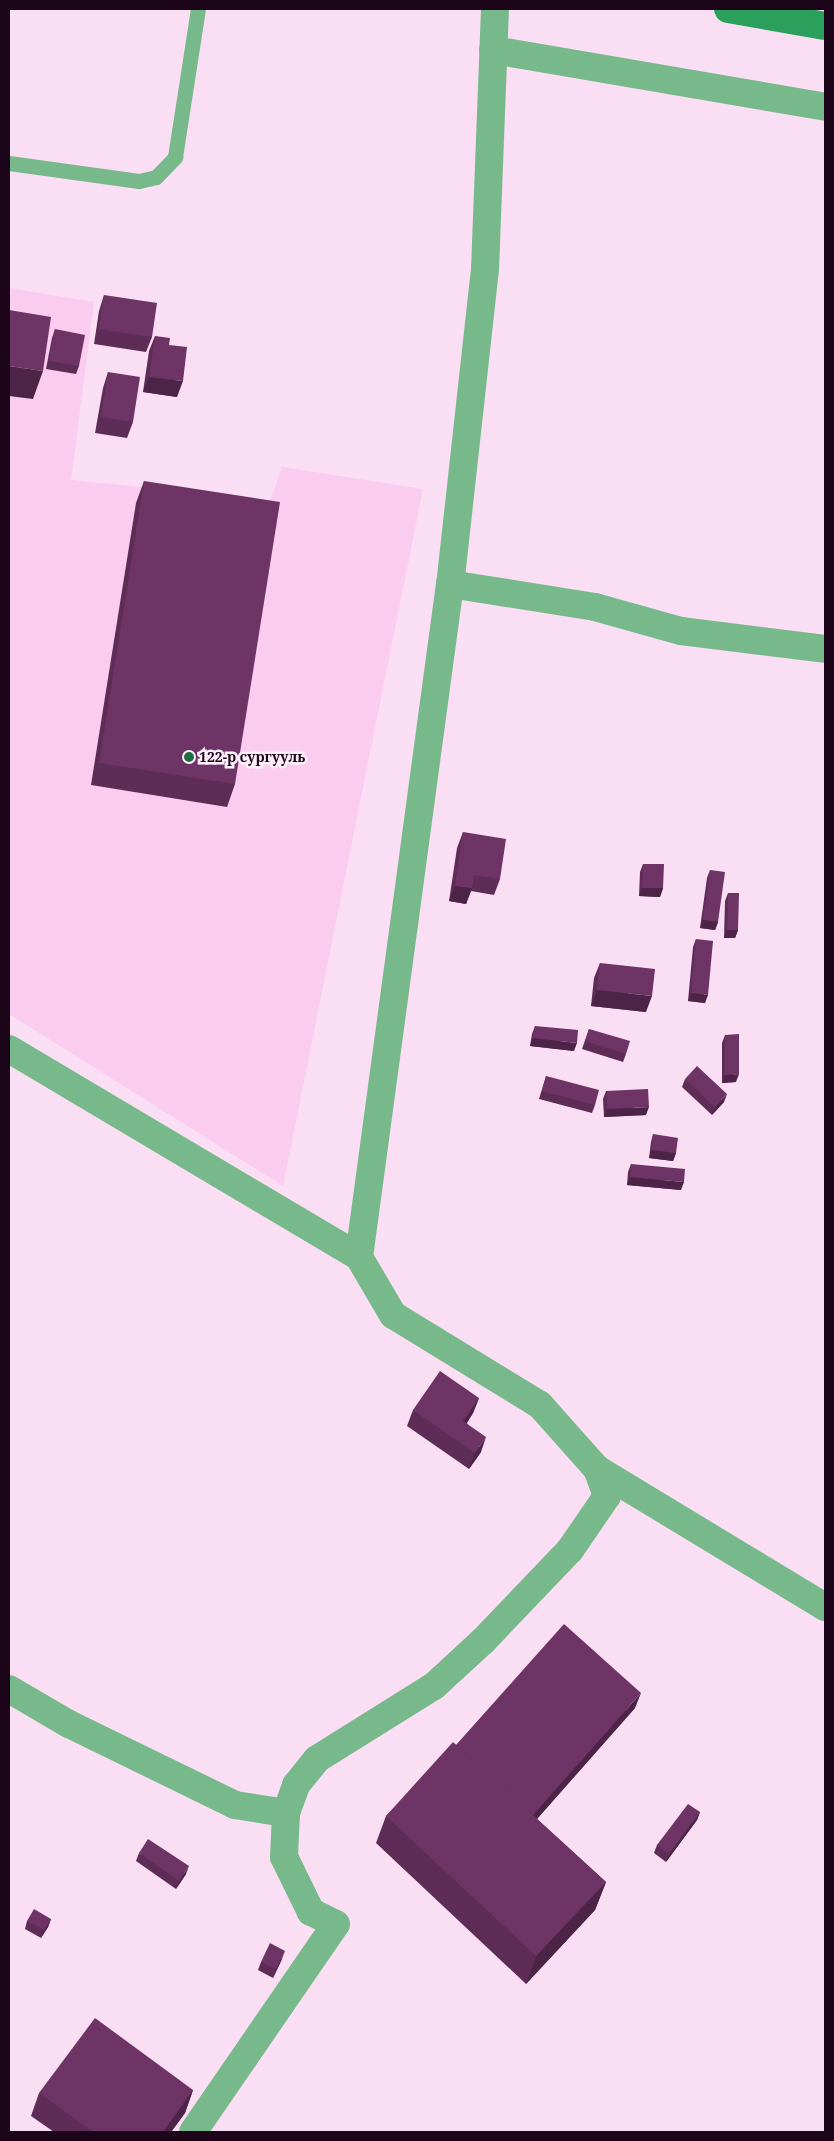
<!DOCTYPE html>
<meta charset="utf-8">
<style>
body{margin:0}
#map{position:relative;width:834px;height:2141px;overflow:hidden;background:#fadef4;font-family:"Noto Serif",serif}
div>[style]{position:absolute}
.built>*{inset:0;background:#f9ccf0}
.lane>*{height:15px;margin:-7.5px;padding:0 7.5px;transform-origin:7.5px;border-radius:7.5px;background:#77b98b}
.street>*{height:28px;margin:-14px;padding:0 14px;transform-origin:14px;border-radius:14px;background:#77b98b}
.secondary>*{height:28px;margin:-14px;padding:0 14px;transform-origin:14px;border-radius:14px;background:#2ba05d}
.wall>*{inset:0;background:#5e2d57}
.shaded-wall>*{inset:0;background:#4c2447}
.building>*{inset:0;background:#6d3465}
.dots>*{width:14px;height:14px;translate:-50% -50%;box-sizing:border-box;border:2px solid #fef0fb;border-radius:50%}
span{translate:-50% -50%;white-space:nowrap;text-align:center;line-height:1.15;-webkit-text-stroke:5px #fef0fb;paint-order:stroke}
.poi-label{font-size:14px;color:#1c0519;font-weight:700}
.left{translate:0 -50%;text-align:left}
.frame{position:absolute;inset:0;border:10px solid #1c0519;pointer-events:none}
</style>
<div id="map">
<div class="built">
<div style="clip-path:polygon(9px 288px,94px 302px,71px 480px,271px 500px,282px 467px,423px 489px,283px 1186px,9px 1014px)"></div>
</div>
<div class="lane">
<div style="left:9px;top:163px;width:131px;rotate:7.9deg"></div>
<div style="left:139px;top:181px;width:17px;rotate:-13deg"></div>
<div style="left:156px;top:177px;width:28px;rotate:-46deg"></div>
<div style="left:175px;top:157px;width:150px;rotate:-81.2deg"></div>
</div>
<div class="street">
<div style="left:495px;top:9px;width:260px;rotate:92.2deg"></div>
<div style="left:485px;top:269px;width:317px;rotate:96.3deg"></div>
<div style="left:450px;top:584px;width:147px;rotate:9deg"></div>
<div style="left:595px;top:607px;width:89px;rotate:15.6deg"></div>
<div style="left:681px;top:631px;width:145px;rotate:7.1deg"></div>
<div style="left:493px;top:50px;width:337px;rotate:9.7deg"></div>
<div style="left:9px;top:1049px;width:407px;rotate:30.7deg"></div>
<div style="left:597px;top:1469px;width:267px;rotate:31.2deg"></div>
<div style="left:9px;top:1689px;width:69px;rotate:30.3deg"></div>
<div style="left:69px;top:1724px;width:185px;rotate:26deg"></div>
<div style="left:235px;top:1805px;width:52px;rotate:8.9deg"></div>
<div style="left:193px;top:2132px;width:252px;rotate:-55.5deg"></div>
<div style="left:336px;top:1924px;width:28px;rotate:-154deg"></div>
<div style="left:311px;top:1912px;width:61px;rotate:-116.1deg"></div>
<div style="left:284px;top:1857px;width:44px;rotate:-87.4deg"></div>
<div style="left:286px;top:1813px;width:30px;rotate:-70deg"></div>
<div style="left:296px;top:1785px;width:33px;rotate:-51deg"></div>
<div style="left:317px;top:1759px;width:138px;rotate:-32deg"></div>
<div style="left:434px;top:1686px;width:67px;rotate:-42.6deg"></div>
<div style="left:483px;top:1641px;width:126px;rotate:-46.3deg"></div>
<div style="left:570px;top:1550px;width:65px;rotate:-55.6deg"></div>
<div style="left:607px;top:1496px;width:29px;rotate:-110deg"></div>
<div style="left:597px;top:1469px;width:86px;rotate:-131.7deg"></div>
<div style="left:540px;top:1405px;width:172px;rotate:-148.5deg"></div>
<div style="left:393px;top:1315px;width:67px;rotate:-120.4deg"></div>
<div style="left:359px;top:1257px;width:679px;rotate:-82.3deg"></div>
</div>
<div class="secondary">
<div style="left:728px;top:9px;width:98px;rotate:9.9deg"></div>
</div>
<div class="wall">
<div style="clip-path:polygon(104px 295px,152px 337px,146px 352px,94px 344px,99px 311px)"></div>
<div style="clip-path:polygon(55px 329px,79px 366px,76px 374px,46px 369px,52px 338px)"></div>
<div style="clip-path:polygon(155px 336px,169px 345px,177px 397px,143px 392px,149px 351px)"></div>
<div style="clip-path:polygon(108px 372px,133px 422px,127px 438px,95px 433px,103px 388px)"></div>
<div style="clip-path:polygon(144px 481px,235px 784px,227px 807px,91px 785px,136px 503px)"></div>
<div style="clip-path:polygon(463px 832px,500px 879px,494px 895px,471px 891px,466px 904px,449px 901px,457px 848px)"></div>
<div style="clip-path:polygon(643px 864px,663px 888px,660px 897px,639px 896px,640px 872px)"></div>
<div style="clip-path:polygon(710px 870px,718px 922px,715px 930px,700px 928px,707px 878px)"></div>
<div style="clip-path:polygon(728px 893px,738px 930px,735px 938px,724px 938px,725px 901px)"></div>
<div style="clip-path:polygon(696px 939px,705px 1003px,688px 1001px,693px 947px)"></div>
<div style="clip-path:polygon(600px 963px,646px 1012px,591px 1006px,594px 978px)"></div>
<div style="clip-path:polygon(535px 1026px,574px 1051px,530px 1046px,532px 1034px)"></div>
<div style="clip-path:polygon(589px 1029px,626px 1054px,623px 1062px,582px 1049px)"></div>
<div style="clip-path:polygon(725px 1035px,736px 1082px,722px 1083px,722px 1043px)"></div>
<div style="clip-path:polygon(546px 1076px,595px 1105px,592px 1113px,539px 1099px)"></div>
<div style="clip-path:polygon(685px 1079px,724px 1102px,712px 1115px,682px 1087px)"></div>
<div style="clip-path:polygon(606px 1091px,646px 1115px,604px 1117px,603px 1099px)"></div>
<div style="clip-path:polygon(653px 1134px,676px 1153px,673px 1161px,649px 1158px,651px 1142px)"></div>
<div style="clip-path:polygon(631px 1164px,681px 1190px,627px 1185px,628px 1172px)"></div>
<div style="clip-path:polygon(479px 1398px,473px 1413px,467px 1423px,481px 1452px,469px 1469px,407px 1426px,413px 1410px)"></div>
<div style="clip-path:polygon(635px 1708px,537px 1819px,606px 1882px,595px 1910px,526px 1984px,376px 1843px,386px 1816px,456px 1745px)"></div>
<div style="clip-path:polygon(700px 1812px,697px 1820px,666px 1862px,654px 1853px,657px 1845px)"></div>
<div style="clip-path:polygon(139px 1853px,186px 1874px,176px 1889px,136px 1861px)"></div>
<div style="clip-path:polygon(51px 1919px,48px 1927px,41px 1938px,25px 1929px,27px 1921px)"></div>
<div style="clip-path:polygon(282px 1959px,273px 1978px,258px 1970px,261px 1962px)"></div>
<div style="clip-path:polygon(193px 2090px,185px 2113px,171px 2132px,54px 2132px,31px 2116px,39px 2093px)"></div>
</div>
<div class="shaded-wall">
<div style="clip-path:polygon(9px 366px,43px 371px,33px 399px,9px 396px)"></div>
<div style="clip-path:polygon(149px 377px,183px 381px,177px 397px,143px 392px)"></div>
<div style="clip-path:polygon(455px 886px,472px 888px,466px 904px,449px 901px)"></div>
<div style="clip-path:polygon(642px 888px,663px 888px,660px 897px,639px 896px)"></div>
<div style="clip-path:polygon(703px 920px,718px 922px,715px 930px,700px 928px)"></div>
<div style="clip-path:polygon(727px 930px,738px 930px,735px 938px,724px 938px)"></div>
<div style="clip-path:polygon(597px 990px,652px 996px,646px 1012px,591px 1006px)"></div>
<div style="clip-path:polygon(691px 993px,708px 995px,705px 1003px,688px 1001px)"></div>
<div style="clip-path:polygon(533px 1038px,577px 1043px,574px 1051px,530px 1046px)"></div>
<div style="clip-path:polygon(739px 1074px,736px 1082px,722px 1083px,725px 1075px)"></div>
<div style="clip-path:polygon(727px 1094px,724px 1102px,712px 1115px,715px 1107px)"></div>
<div style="clip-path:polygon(649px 1107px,646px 1115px,604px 1117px,607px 1109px)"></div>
<div style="clip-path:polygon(652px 1150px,676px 1153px,673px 1161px,649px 1158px)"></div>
<div style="clip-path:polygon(630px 1177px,684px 1182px,681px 1190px,627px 1185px)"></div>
<div style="clip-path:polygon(479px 1398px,473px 1413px,458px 1436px,463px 1421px)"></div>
<div style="clip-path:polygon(486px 1437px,481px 1452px,469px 1469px,475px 1453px)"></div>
<div style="clip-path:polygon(641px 1693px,635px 1708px,520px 1838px,526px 1823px)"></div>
<div style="clip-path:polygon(700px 1812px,697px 1820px,666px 1862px,669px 1854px)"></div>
<div style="clip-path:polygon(189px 1866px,186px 1874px,176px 1889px,179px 1881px)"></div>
<div style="clip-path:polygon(606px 1882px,595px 1910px,526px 1984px,536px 1956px)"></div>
<div style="clip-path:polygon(51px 1919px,48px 1927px,41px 1938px,44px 1930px)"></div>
<div style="clip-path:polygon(285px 1951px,282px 1959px,273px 1978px,276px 1969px)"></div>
<div style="clip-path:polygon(193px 2090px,185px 2113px,171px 2132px,163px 2132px)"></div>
</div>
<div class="building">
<div style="clip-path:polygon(104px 295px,157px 303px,152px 337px,99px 329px)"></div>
<div style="clip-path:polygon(9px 310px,51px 317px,43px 371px,9px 366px)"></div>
<div style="clip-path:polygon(55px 329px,85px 335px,79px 366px,49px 361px)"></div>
<div style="clip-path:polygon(155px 336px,170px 338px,169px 345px,187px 347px,183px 381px,149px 377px)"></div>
<div style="clip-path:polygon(108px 372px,140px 377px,133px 422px,101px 417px)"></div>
<div style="clip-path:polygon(144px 481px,280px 502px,235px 784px,99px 763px)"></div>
<div style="clip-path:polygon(463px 832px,506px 839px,500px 879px,474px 875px,472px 888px,455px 886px)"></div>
<div style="clip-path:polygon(643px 864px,664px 864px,663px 888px,642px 888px)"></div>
<div style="clip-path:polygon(710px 870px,725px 872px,718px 922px,703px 920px)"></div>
<div style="clip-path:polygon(728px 893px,739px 893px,738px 930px,727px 930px)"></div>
<div style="clip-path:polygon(696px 939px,713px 941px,708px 995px,691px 993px)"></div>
<div style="clip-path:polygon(600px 963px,655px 969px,652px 996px,597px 990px)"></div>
<div style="clip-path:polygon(535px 1026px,578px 1030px,577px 1043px,533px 1038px)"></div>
<div style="clip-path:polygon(589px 1029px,630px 1041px,626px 1054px,585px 1041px)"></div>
<div style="clip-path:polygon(739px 1034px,739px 1074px,725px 1075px,725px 1035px)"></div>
<div style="clip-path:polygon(697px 1066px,727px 1094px,715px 1107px,685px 1079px)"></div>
<div style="clip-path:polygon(546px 1076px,599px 1090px,595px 1105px,542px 1091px)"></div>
<div style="clip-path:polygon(648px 1089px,649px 1107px,607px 1109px,606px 1091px)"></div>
<div style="clip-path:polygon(653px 1134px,678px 1138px,676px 1153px,652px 1150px)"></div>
<div style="clip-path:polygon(631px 1164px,685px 1169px,684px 1182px,630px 1177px)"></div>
<div style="clip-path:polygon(440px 1371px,479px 1398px,463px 1421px,486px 1437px,475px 1453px,413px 1410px)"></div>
<div style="clip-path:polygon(564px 1624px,641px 1693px,533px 1815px,456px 1745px)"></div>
<div style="clip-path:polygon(453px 1742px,606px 1882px,536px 1956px,386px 1816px)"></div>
<div style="clip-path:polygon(688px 1804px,700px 1812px,669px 1854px,657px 1845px)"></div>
<div style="clip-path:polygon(148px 1839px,189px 1866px,179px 1881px,139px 1853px)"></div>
<div style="clip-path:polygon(34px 1909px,51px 1919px,44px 1930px,27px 1921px)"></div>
<div style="clip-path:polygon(270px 1943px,285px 1951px,276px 1969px,261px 1962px)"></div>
<div style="clip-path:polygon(95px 2018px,193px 2090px,163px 2132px,93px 2132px,39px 2093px)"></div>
</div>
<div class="dots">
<div style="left:189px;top:757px;background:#1d6e3e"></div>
</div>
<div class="poi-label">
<span class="left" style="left:199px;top:757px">122-р сургууль</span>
</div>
<div class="frame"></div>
</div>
